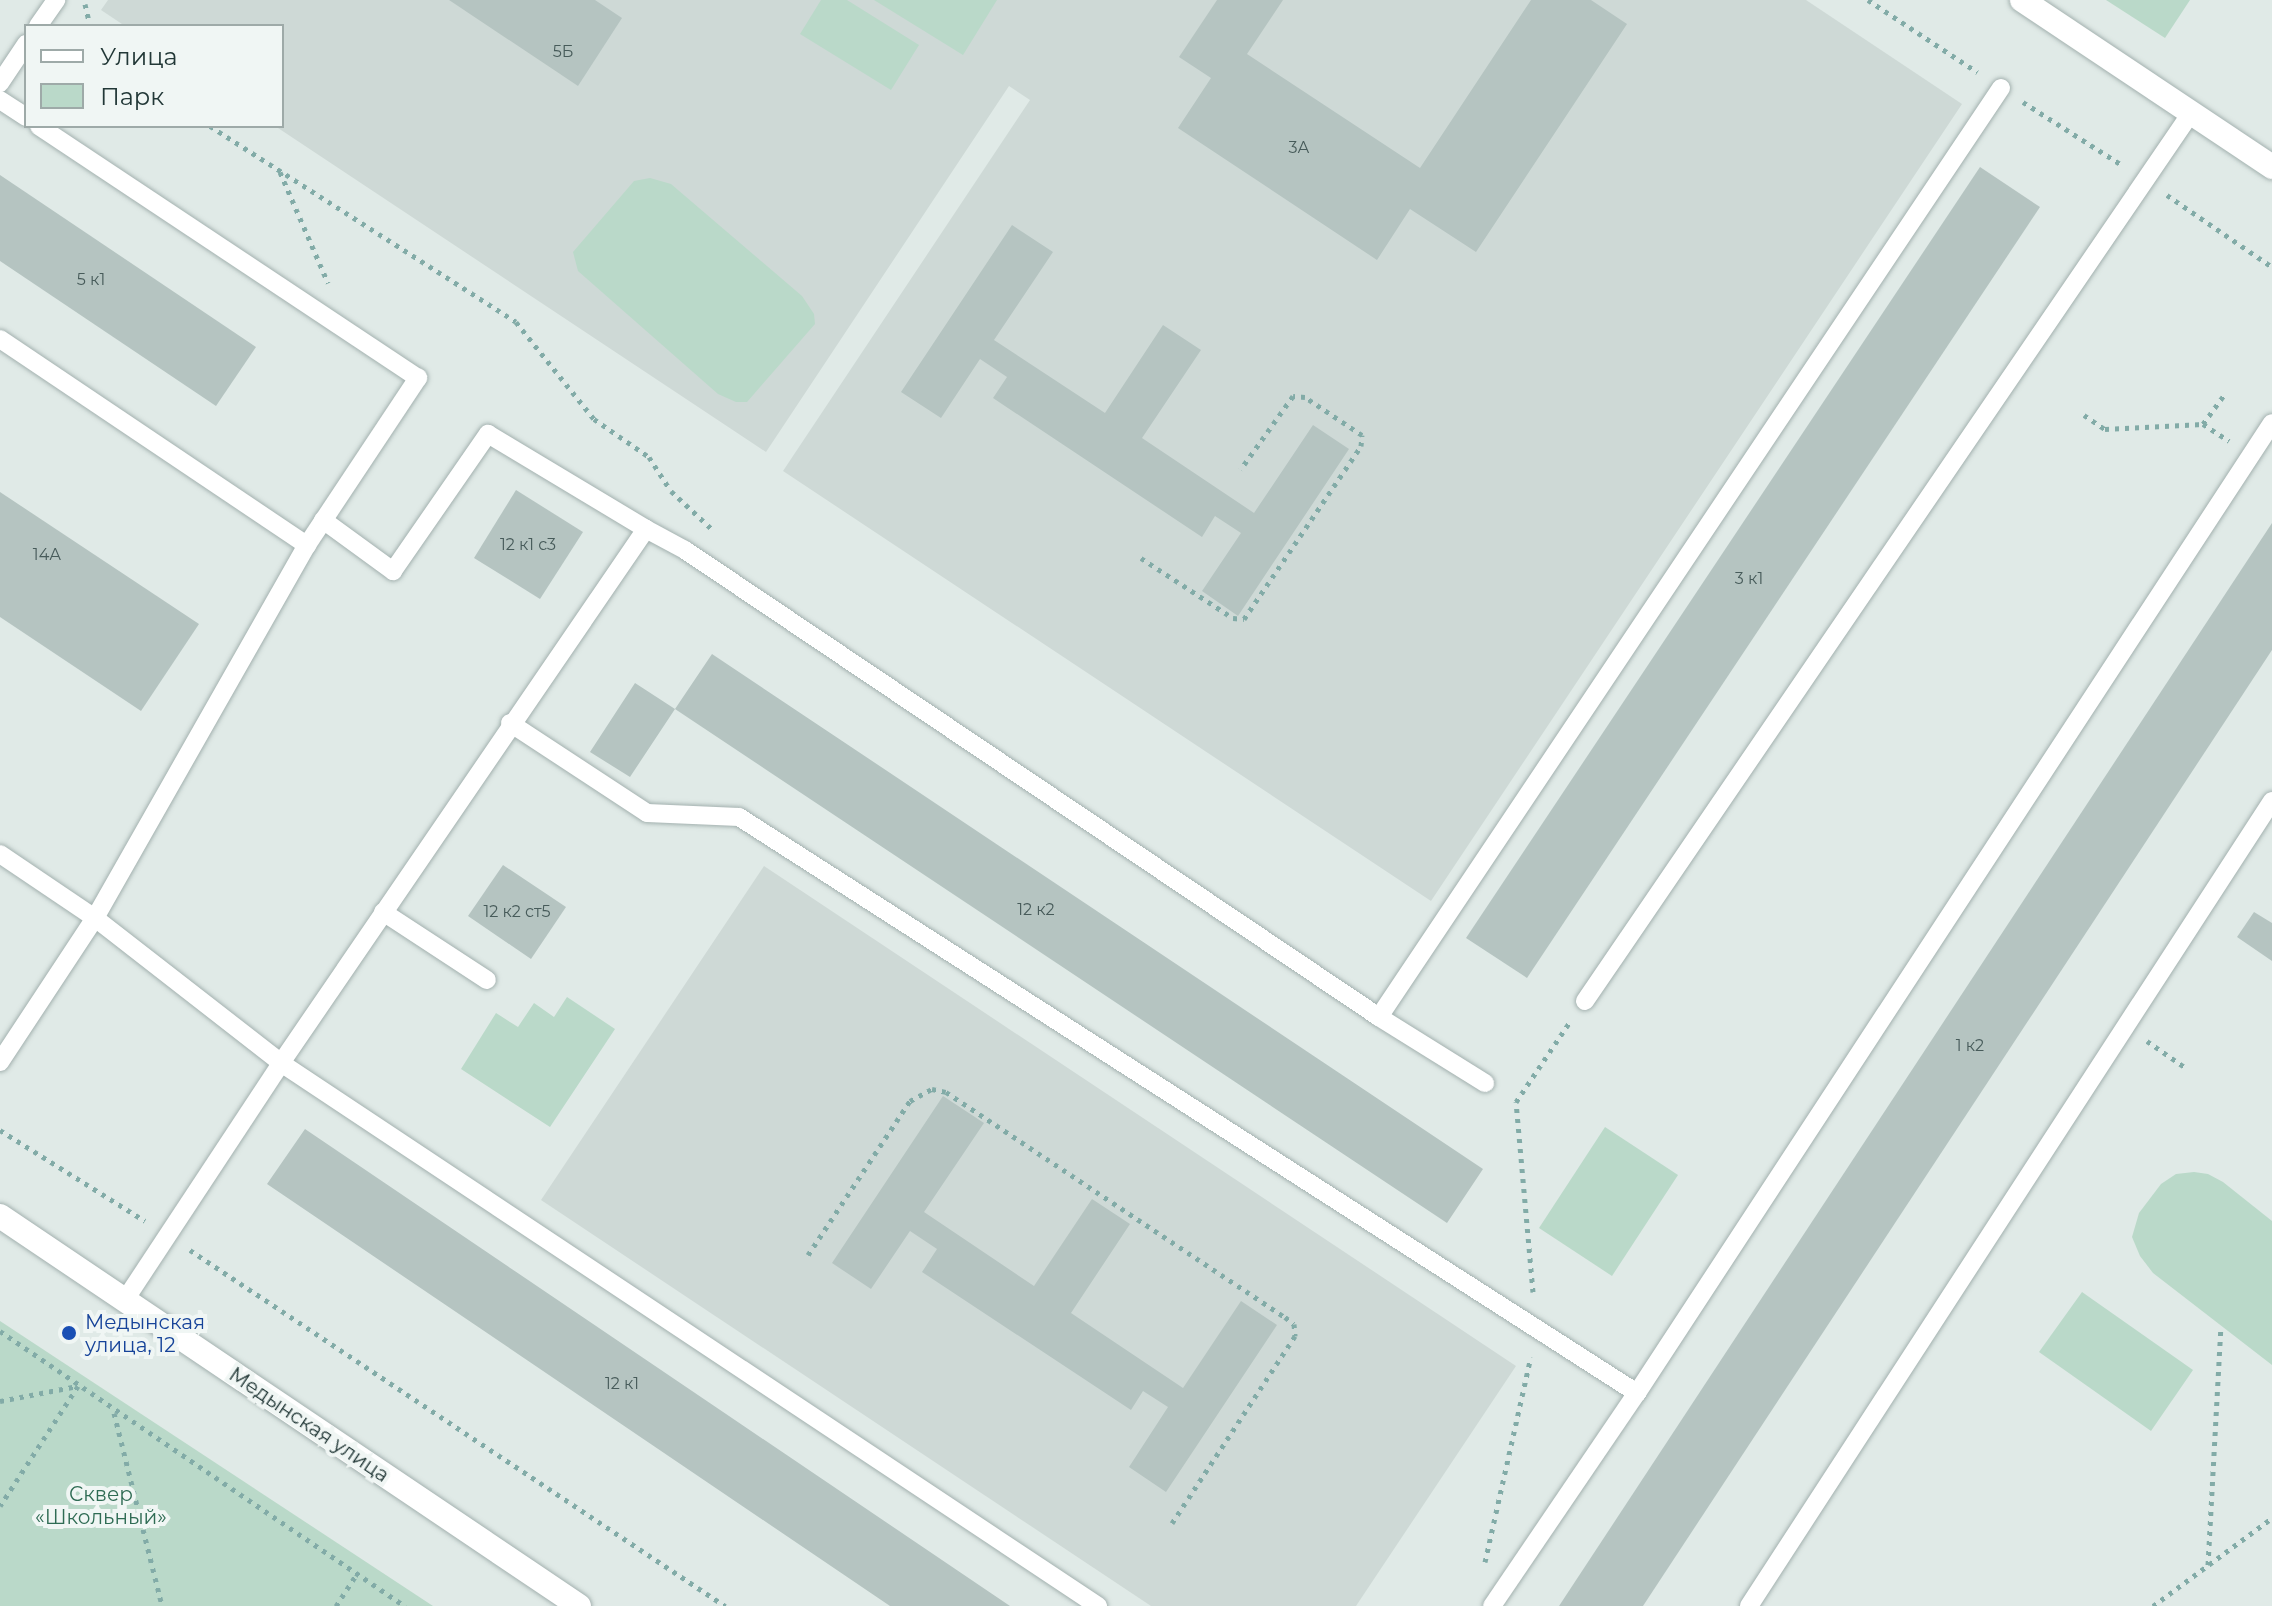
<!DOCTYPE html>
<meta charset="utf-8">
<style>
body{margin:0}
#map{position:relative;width:2272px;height:1606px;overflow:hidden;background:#e0eae7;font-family:Montserrat,sans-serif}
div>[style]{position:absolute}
.built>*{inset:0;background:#ced9d6}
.green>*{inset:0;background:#bad9c9}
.building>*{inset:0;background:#b5c4c1}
.path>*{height:5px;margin-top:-2.5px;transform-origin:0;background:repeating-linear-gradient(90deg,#82aba7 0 4px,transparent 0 10px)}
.roads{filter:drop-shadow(0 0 2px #a3b1af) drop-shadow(0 0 2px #a3b1af)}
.service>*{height:18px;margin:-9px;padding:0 9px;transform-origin:9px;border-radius:9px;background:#fff}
.minor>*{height:24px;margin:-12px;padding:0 12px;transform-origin:12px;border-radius:12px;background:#fff}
.tertiary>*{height:24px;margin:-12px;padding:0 12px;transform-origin:12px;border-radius:12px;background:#fff}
.dots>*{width:22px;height:22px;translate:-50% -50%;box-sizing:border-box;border:4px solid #f0f6f4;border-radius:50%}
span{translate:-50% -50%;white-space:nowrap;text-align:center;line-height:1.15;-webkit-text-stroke:8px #f0f6f4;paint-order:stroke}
.number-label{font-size:16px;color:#475b5a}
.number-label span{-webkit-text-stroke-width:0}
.transit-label{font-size:20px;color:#164399}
.left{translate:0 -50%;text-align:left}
.street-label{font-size:20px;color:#223837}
.park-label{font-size:20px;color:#2f6c54}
.legend{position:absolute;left:24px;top:24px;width:260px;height:104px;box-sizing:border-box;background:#f0f6f4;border:2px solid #9eaaa8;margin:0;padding:10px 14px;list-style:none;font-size:24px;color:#223837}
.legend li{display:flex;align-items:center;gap:16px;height:40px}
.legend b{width:40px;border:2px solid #9eaaa8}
</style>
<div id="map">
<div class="built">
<div style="clip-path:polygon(108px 0,1806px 0,1962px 104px,1431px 901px,783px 471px,1030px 100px,1009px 86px,766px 452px,275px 126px,282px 126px,282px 26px,125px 26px,101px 10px)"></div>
<div style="clip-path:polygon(764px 866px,1516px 1366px,1356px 1606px,1151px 1606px,541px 1200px)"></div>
</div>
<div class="green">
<div style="clip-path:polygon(821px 0,847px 0,919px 45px,891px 90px,800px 34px)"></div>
<div style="clip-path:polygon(874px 0,997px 0,963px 55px)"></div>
<div style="clip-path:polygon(2106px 0,2190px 0,2165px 38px)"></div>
<div style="clip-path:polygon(650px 178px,671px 184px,802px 296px,814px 314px,815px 324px,747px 402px,736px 402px,718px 394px,578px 271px,573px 252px,634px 181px)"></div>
<div style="clip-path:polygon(567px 997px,615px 1029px,550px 1127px,461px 1069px,496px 1013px,518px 1027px,534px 1003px,554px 1017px)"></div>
<div style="clip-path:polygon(1605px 1127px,1678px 1175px,1612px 1276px,1539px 1228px)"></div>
<div style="clip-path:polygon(2194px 1172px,2208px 1174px,2223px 1182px,2272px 1221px,2272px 1365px,2153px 1273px,2140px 1256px,2132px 1237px,2139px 1213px,2161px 1184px,2176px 1174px)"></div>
<div style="clip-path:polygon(2082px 1292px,2193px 1370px,2151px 1431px,2039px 1352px)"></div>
<div style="clip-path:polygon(0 1321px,433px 1606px,0 1606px)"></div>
</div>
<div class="building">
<div style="clip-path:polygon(449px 0,595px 0,622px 18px,578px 86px)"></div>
<div style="clip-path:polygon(1217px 0,1283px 0,1247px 54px,1420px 168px,1531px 0,1591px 0,1627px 24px,1476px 252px,1410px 209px,1377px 260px,1178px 128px,1211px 78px,1179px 57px)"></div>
<div style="clip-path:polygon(1980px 167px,2040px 207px,1527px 978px,1466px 938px)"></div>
<div style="clip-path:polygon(0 175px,256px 347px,216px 406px,0 261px)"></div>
<div style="clip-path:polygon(1012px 225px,1053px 252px,994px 340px,1105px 413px,1163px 325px,1201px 350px,1142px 438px,1254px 513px,1313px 425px,1349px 449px,1238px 616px,1202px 591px,1241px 533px,1215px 516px,1202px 537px,993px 398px,1007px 377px,980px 359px,941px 418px,901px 392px)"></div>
<div style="clip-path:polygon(516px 490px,583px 532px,540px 599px,474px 558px)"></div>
<div style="clip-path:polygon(0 492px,199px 624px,141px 711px,0 617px)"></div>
<div style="clip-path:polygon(2272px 523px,2272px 650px,2105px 904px,1643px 1606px,1559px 1606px)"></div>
<div style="clip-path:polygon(712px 654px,1483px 1169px,1447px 1223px,675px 709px,630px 777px,590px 752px,635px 683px,675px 709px)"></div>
<div style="clip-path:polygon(503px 865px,566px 907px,531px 959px,468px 916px)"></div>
<div style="clip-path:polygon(2254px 912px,2272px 923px,2272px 961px,2237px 937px)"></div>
<div style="clip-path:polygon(943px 1096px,984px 1123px,924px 1212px,1034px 1286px,1092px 1199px,1130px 1224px,1071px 1313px,1183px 1388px,1241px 1301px,1277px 1325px,1166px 1492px,1129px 1467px,1168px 1407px,1143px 1391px,1131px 1410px,922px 1272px,937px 1249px,910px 1231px,871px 1289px,832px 1263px)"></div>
<div style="clip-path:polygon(305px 1129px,729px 1416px,1010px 1606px,890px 1606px,267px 1184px)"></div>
</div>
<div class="path">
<div style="left:1868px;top:0;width:131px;rotate:33.4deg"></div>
<div style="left:85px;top:4px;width:23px;rotate:77deg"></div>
<div style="left:2023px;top:102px;width:117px;rotate:32.5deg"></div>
<div style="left:210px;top:126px;width:363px;rotate:32.6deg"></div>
<div style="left:516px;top:322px;width:124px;rotate:51.2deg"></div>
<div style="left:594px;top:419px;width:67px;rotate:34.6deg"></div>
<div style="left:649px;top:457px;width:40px;rotate:57.1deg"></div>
<div style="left:671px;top:491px;width:57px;rotate:42.9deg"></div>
<div style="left:280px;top:172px;width:121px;rotate:66.6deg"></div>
<div style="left:2167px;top:195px;width:127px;rotate:34.4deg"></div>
<div style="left:2084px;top:415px;width:25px;rotate:34deg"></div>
<div style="left:2105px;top:429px;width:98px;rotate:-2.9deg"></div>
<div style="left:2203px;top:424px;width:31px;rotate:33deg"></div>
<div style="left:2203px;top:424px;width:36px;rotate:-54deg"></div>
<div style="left:1141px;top:558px;width:110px;rotate:33.1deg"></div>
<div style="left:1233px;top:618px;width:11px;rotate:5deg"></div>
<div style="left:1244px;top:619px;width:209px;rotate:-55.9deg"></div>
<div style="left:1361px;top:446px;width:11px;rotate:-85deg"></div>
<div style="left:1362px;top:435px;width:69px;rotate:-146.3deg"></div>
<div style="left:1305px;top:397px;width:12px;rotate:-175deg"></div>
<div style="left:1293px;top:396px;width:90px;rotate:125.5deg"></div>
<div style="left:2147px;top:1041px;width:47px;rotate:34.7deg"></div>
<div style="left:0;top:1130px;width:171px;rotate:32.1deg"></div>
<div style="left:190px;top:1250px;width:643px;rotate:33.64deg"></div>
<div style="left:808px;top:1255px;width:185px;rotate:-56.5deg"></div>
<div style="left:910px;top:1101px;width:25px;rotate:-29deg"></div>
<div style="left:932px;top:1089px;width:14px;rotate:12deg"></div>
<div style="left:946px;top:1092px;width:407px;rotate:33.6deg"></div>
<div style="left:1285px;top:1317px;width:11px;rotate:38deg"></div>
<div style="left:1294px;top:1324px;width:12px;rotate:85deg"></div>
<div style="left:1295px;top:1336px;width:224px;rotate:123.3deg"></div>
<div style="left:1533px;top:1292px;width:191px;rotate:-95.1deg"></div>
<div style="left:1516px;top:1102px;width:95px;rotate:-56.1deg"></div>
<div style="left:0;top:1331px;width:490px;rotate:34.2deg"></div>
<div style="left:0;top:1401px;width:79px;rotate:-10.9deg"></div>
<div style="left:78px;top:1386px;width:143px;rotate:123deg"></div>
<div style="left:114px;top:1413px;width:199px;rotate:76deg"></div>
<div style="left:1485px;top:1562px;width:210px;rotate:-77.4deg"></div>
<div style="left:2208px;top:1565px;width:239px;rotate:-86.9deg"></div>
<div style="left:336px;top:1606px;width:38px;rotate:-57deg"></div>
<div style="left:2153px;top:1606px;width:148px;rotate:-36.5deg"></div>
</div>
<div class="roads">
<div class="service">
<div style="left:38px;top:26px;width:32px;rotate:-55deg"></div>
<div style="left:0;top:83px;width:47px;rotate:-56.3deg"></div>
<div style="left:0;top:100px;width:31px;rotate:33deg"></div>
<div style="left:0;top:339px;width:370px;rotate:33.9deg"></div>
<div style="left:323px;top:520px;width:87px;rotate:36.1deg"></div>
<div style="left:393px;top:571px;width:167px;rotate:-55.3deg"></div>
<div style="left:488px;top:434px;width:184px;rotate:31deg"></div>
<div style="left:510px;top:723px;width:164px;rotate:33.3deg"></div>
<div style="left:647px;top:813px;width:92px;rotate:2.5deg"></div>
<div style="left:739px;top:817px;width:1067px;rotate:32.68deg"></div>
<div style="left:0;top:854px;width:115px;rotate:34deg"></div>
<div style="left:95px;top:918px;width:236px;rotate:37.9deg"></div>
<div style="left:281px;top:1063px;width:647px;rotate:-55.65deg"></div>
<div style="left:646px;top:529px;width:44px;rotate:28.3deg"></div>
<div style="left:685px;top:550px;width:836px;rotate:33.94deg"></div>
<div style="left:1379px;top:1017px;width:125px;rotate:31.9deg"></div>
<div style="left:383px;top:912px;width:124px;rotate:33.2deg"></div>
<div style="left:1585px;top:1001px;width:1075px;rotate:-55.69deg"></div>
<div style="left:1379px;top:1017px;width:1118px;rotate:-56.2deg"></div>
<div style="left:0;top:1062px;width:173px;rotate:-56.6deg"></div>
<div style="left:95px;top:918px;width:429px;rotate:-60.4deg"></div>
<div style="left:307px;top:545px;width:201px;rotate:-56.4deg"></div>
<div style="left:418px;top:378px;width:455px;rotate:-146.4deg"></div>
<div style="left:125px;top:1300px;width:284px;rotate:-56.6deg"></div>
<div style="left:281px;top:1063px;width:981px;rotate:33.61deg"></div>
<div style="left:1492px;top:1606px;width:258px;rotate:-55.8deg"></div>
<div style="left:1637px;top:1393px;width:1159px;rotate:-56.79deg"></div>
<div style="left:1749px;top:1606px;width:960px;rotate:-56.99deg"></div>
</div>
<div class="minor">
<div style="left:0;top:1216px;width:698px;rotate:33.96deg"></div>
</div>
<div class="tertiary">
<div style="left:2022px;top:0;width:301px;rotate:33.7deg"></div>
</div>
</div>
<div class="dots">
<div style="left:69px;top:1333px;background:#1a4fb4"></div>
</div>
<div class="number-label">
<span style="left:563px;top:52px">5Б</span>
<span style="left:1299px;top:148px">3А</span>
<span style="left:91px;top:280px">5 к1</span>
<span style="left:528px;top:545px">12 к1 с3</span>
<span style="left:47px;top:555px">14А</span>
<span style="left:1749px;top:579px">3 к1</span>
<span style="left:1036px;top:910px">12 к2</span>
<span style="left:517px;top:912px">12 к2 ст5</span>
<span style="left:1970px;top:1046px">1 к2</span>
<span style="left:622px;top:1384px">12 к1</span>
</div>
<div class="transit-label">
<span class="left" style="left:85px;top:1334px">Медынская<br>улица, 12</span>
</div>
<div class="street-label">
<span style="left:309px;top:1425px;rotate:34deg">Медынская улица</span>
</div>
<div class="park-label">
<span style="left:101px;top:1506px">Сквер<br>«Школьный»</span>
</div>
<ul class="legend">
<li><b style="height:10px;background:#fff"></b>Улица</li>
<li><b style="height:22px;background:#bad9c9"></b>Парк</li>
</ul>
</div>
